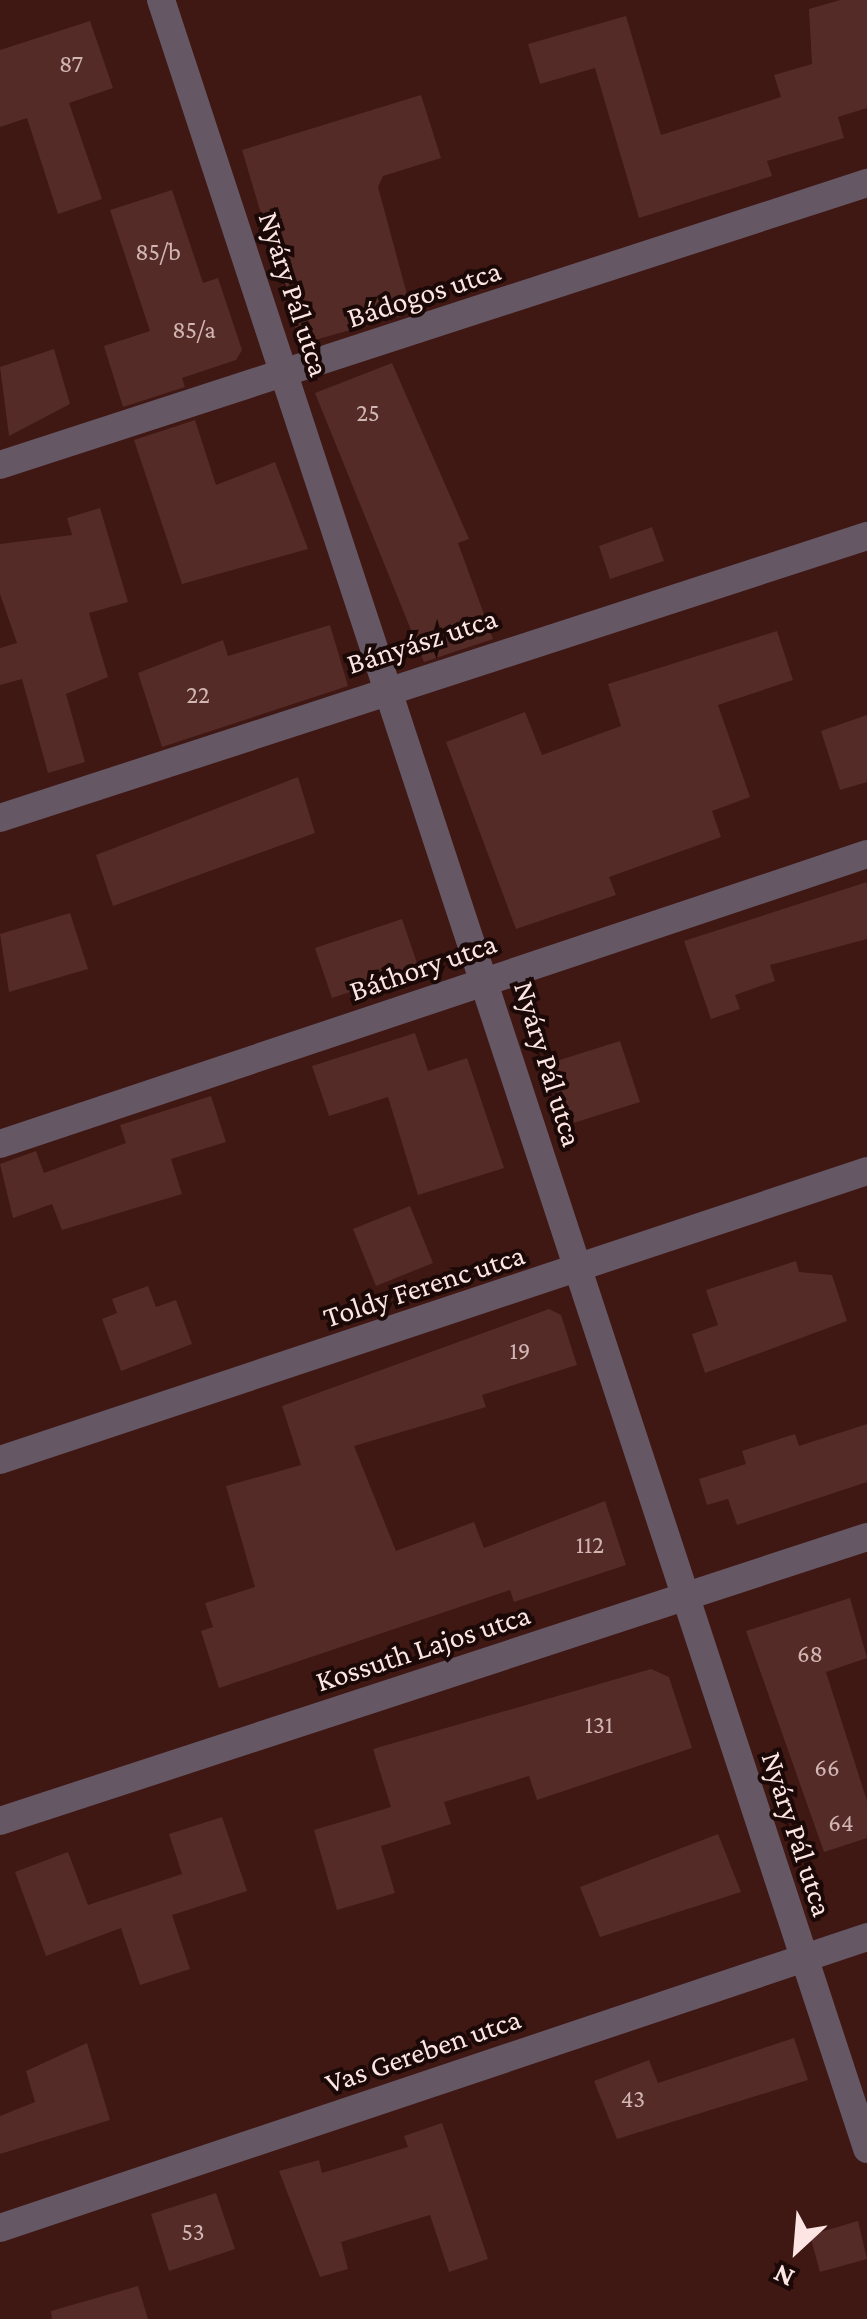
<!DOCTYPE html>
<meta charset="utf-8">
<style>
body{margin:0}
#map{position:relative;width:867px;height:2319px;overflow:hidden;background:#3f1713;font-family:"Crimson Pro",serif}
div>[style]{position:absolute}
.building>*{inset:0;background:#552b27}
.minor>*{height:28px;margin:-14px;padding:0 14px;transform-origin:14px;border-radius:14px;background:#665765}
.tertiary>*{height:28px;margin:-14px;padding:0 14px;transform-origin:14px;border-radius:14px;background:#665765}
span{translate:-50% -50%;white-space:nowrap;text-align:center;line-height:1.15;-webkit-text-stroke:8px #1a0907;paint-order:stroke}
.number-label{font-size:25px;color:#d2b6b3}
.number-label span{-webkit-text-stroke-width:0}
.street-label{font-size:30px;color:#fce5e2}
.north{position:absolute;left:747px;top:2199px;width:100px;height:100px;-webkit-text-stroke:8px #1a0907;paint-order:stroke;rotate:206deg;font-size:28px;font-weight:700;line-height:40px;text-align:center;color:#fce5e2}
.north::after{content:'';display:block;margin:auto;width:35px;height:45px;background:#fce5e2;clip-path:polygon(50% 0,100% 100%,50% 72%,0 100%)}
</style>
<div id="map">
<div class="building">
<div style="clip-path:polygon(840px 0,867px 0,867px 108px,838px 117px,844px 138px,767px 161px,772px 176px,639px 218px,595px 68px,540px 84px,528px 44px,626px 16px,661px 135px,781px 97px,774px 75px,812px 64px,809px 9px)"></div>
<div style="clip-path:polygon(90px 21px,113px 88px,69px 103px,102px 199px,58px 214px,27px 118px,0 127px,0 50px)"></div>
<div style="clip-path:polygon(421px 95px,441px 158px,383px 176px,378px 187px,412px 313px,300px 344px,242px 150px)"></div>
<div style="clip-path:polygon(172px 190px,203px 283px,218px 278px,242px 350px,236px 360px,182px 378px,185px 387px,123px 407px,104px 346px,150px 331px,110px 210px)"></div>
<div style="clip-path:polygon(54px 349px,70px 404px,9px 436px,0 367px)"></div>
<div style="clip-path:polygon(392px 363px,469px 539px,458px 543px,493px 639px,424px 662px,315px 393px)"></div>
<div style="clip-path:polygon(195px 420px,216px 485px,275px 462px,308px 549px,182px 584px,134px 440px)"></div>
<div style="clip-path:polygon(100px 508px,128px 602px,89px 613px,108px 677px,66px 694px,85px 762px,48px 773px,22px 679px,0 685px,0 648px,17px 643px,0 594px,0 544px,72px 535px,67px 518px)"></div>
<div style="clip-path:polygon(652px 527px,664px 561px,610px 579px,599px 546px)"></div>
<div style="clip-path:polygon(330px 625px,348px 686px,162px 747px,138px 673px,223px 640px,228px 656px)"></div>
<div style="clip-path:polygon(777px 631px,793px 680px,718px 705px,750px 797px,712px 811px,721px 837px,609px 877px,616px 895px,516px 929px,446px 742px,525px 712px,542px 755px,621px 726px,608px 684px)"></div>
<div style="clip-path:polygon(867px 715px,867px 782px,840px 790px,821px 731px)"></div>
<div style="clip-path:polygon(298px 777px,315px 833px,113px 906px,96px 855px)"></div>
<div style="clip-path:polygon(867px 882px,867px 939px,770px 965px,775px 981px,735px 995px,740px 1009px,711px 1019px,684px 941px)"></div>
<div style="clip-path:polygon(70px 913px,88px 969px,9px 992px,0 934px)"></div>
<div style="clip-path:polygon(402px 919px,419px 969px,332px 998px,315px 948px)"></div>
<div style="clip-path:polygon(415px 1033px,428px 1071px,467px 1058px,504px 1168px,418px 1195px,388px 1097px,329px 1116px,312px 1066px)"></div>
<div style="clip-path:polygon(620px 1041px,640px 1102px,567px 1125px,547px 1064px)"></div>
<div style="clip-path:polygon(211px 1096px,226px 1142px,171px 1159px,182px 1194px,62px 1230px,52px 1204px,13px 1218px,0 1164px,36px 1151px,44px 1173px,126px 1143px,120px 1125px)"></div>
<div style="clip-path:polygon(410px 1206px,433px 1263px,376px 1286px,353px 1229px)"></div>
<div style="clip-path:polygon(796px 1261px,799px 1272px,832px 1275px,847px 1321px,705px 1373px,692px 1334px,718px 1325px,706px 1290px)"></div>
<div style="clip-path:polygon(148px 1286px,156px 1307px,176px 1300px,192px 1344px,121px 1371px,102px 1319px,117px 1313px,112px 1299px)"></div>
<div style="clip-path:polygon(549px 1309px,561px 1315px,577px 1365px,482px 1395px,486px 1407px,354px 1446px,396px 1551px,474px 1522px,484px 1548px,605px 1501px,626px 1565px,514px 1602px,510px 1590px,219px 1688px,201px 1631px,213px 1627px,205px 1603px,255px 1587px,226px 1486px,301px 1465px,282px 1406px)"></div>
<div style="clip-path:polygon(867px 1424px,867px 1482px,737px 1525px,728px 1499px,707px 1505px,699px 1479px,746px 1464px,742px 1451px,795px 1434px,799px 1446px)"></div>
<div style="clip-path:polygon(850px 1598px,867px 1658px,826px 1672px,867px 1801px,867px 1838px,824px 1852px,746px 1631px)"></div>
<div style="clip-path:polygon(651px 1669px,669px 1677px,692px 1748px,537px 1800px,529px 1776px,444px 1802px,451px 1824px,381px 1846px,395px 1893px,337px 1910px,314px 1830px,391px 1807px,373px 1749px)"></div>
<div style="clip-path:polygon(222px 1817px,247px 1891px,172px 1915px,190px 1969px,140px 1985px,121px 1928px,46px 1956px,15px 1872px,68px 1852px,88px 1905px,182px 1874px,169px 1834px)"></div>
<div style="clip-path:polygon(718px 1834px,741px 1892px,600px 1937px,580px 1887px)"></div>
<div style="clip-path:polygon(794px 2038px,808px 2080px,617px 2139px,594px 2081px,649px 2060px,658px 2083px)"></div>
<div style="clip-path:polygon(87px 2043px,110px 2120px,0 2154px,0 2116px,35px 2102px,26px 2071px)"></div>
<div style="clip-path:polygon(442px 2123px,488px 2259px,449px 2272px,430px 2215px,341px 2242px,348px 2269px,320px 2277px,279px 2171px,319px 2160px,322px 2173px,408px 2147px,404px 2136px)"></div>
<div style="clip-path:polygon(216px 2193px,235px 2249px,169px 2271px,151px 2214px)"></div>
<div style="clip-path:polygon(858px 2221px,867px 2259px,820px 2272px,810px 2235px)"></div>
<div style="clip-path:polygon(138px 2286px,148px 2319px,52px 2319px,51px 2311px)"></div>
</div>
<div class="minor">
<div style="left:161px;top:0;width:2262px;rotate:71.81deg"></div>
<div style="left:0;top:465px;width:912px;rotate:-18.02deg"></div>
<div style="left:0;top:818px;width:912px;rotate:-18.02deg"></div>
<div style="left:0;top:1144px;width:914px;rotate:-18.49deg"></div>
<div style="left:0;top:1460px;width:914px;rotate:-18.43deg"></div>
<div style="left:0;top:2228px;width:915px;rotate:-18.55deg"></div>
</div>
<div class="tertiary">
<div style="left:0;top:1821px;width:912px;rotate:-18.14deg"></div>
</div>
<div class="number-label">
<span style="left:71px;top:64px">87</span>
<span style="left:158px;top:252px">85/b</span>
<span style="left:194px;top:330px">85/a</span>
<span style="left:368px;top:413px">25</span>
<span style="left:198px;top:695px">22</span>
<span style="left:520px;top:1351px">19</span>
<span style="left:590px;top:1545px">112</span>
<span style="left:810px;top:1654px">68</span>
<span style="left:599px;top:1725px">131</span>
<span style="left:827px;top:1768px">66</span>
<span style="left:841px;top:1823px">64</span>
<span style="left:633px;top:2099px">43</span>
<span style="left:193px;top:2232px">53</span>
</div>
<div class="street-label">
<span style="left:294px;top:294px;rotate:72deg">Nyáry Pál utca</span>
<span style="left:424px;top:294px;rotate:-18deg">Bádogos utca</span>
<span style="left:422px;top:641px;rotate:-18deg">Bányász utca</span>
<span style="left:423px;top:967px;rotate:-19deg">Báthory utca</span>
<span style="left:548px;top:1064px;rotate:73deg">Nyáry Pál utca</span>
<span style="left:424px;top:1286px;rotate:-18deg">Toldy Ferenc utca</span>
<span style="left:423px;top:1648px;rotate:-18deg">Kossuth Lajos utca</span>
<span style="left:797px;top:1834px;rotate:72deg">Nyáry Pál utca</span>
<span style="left:423px;top:2051px;rotate:-19deg">Vas Gereben utca</span>
</div>
<div class="north">N</div>
</div>
